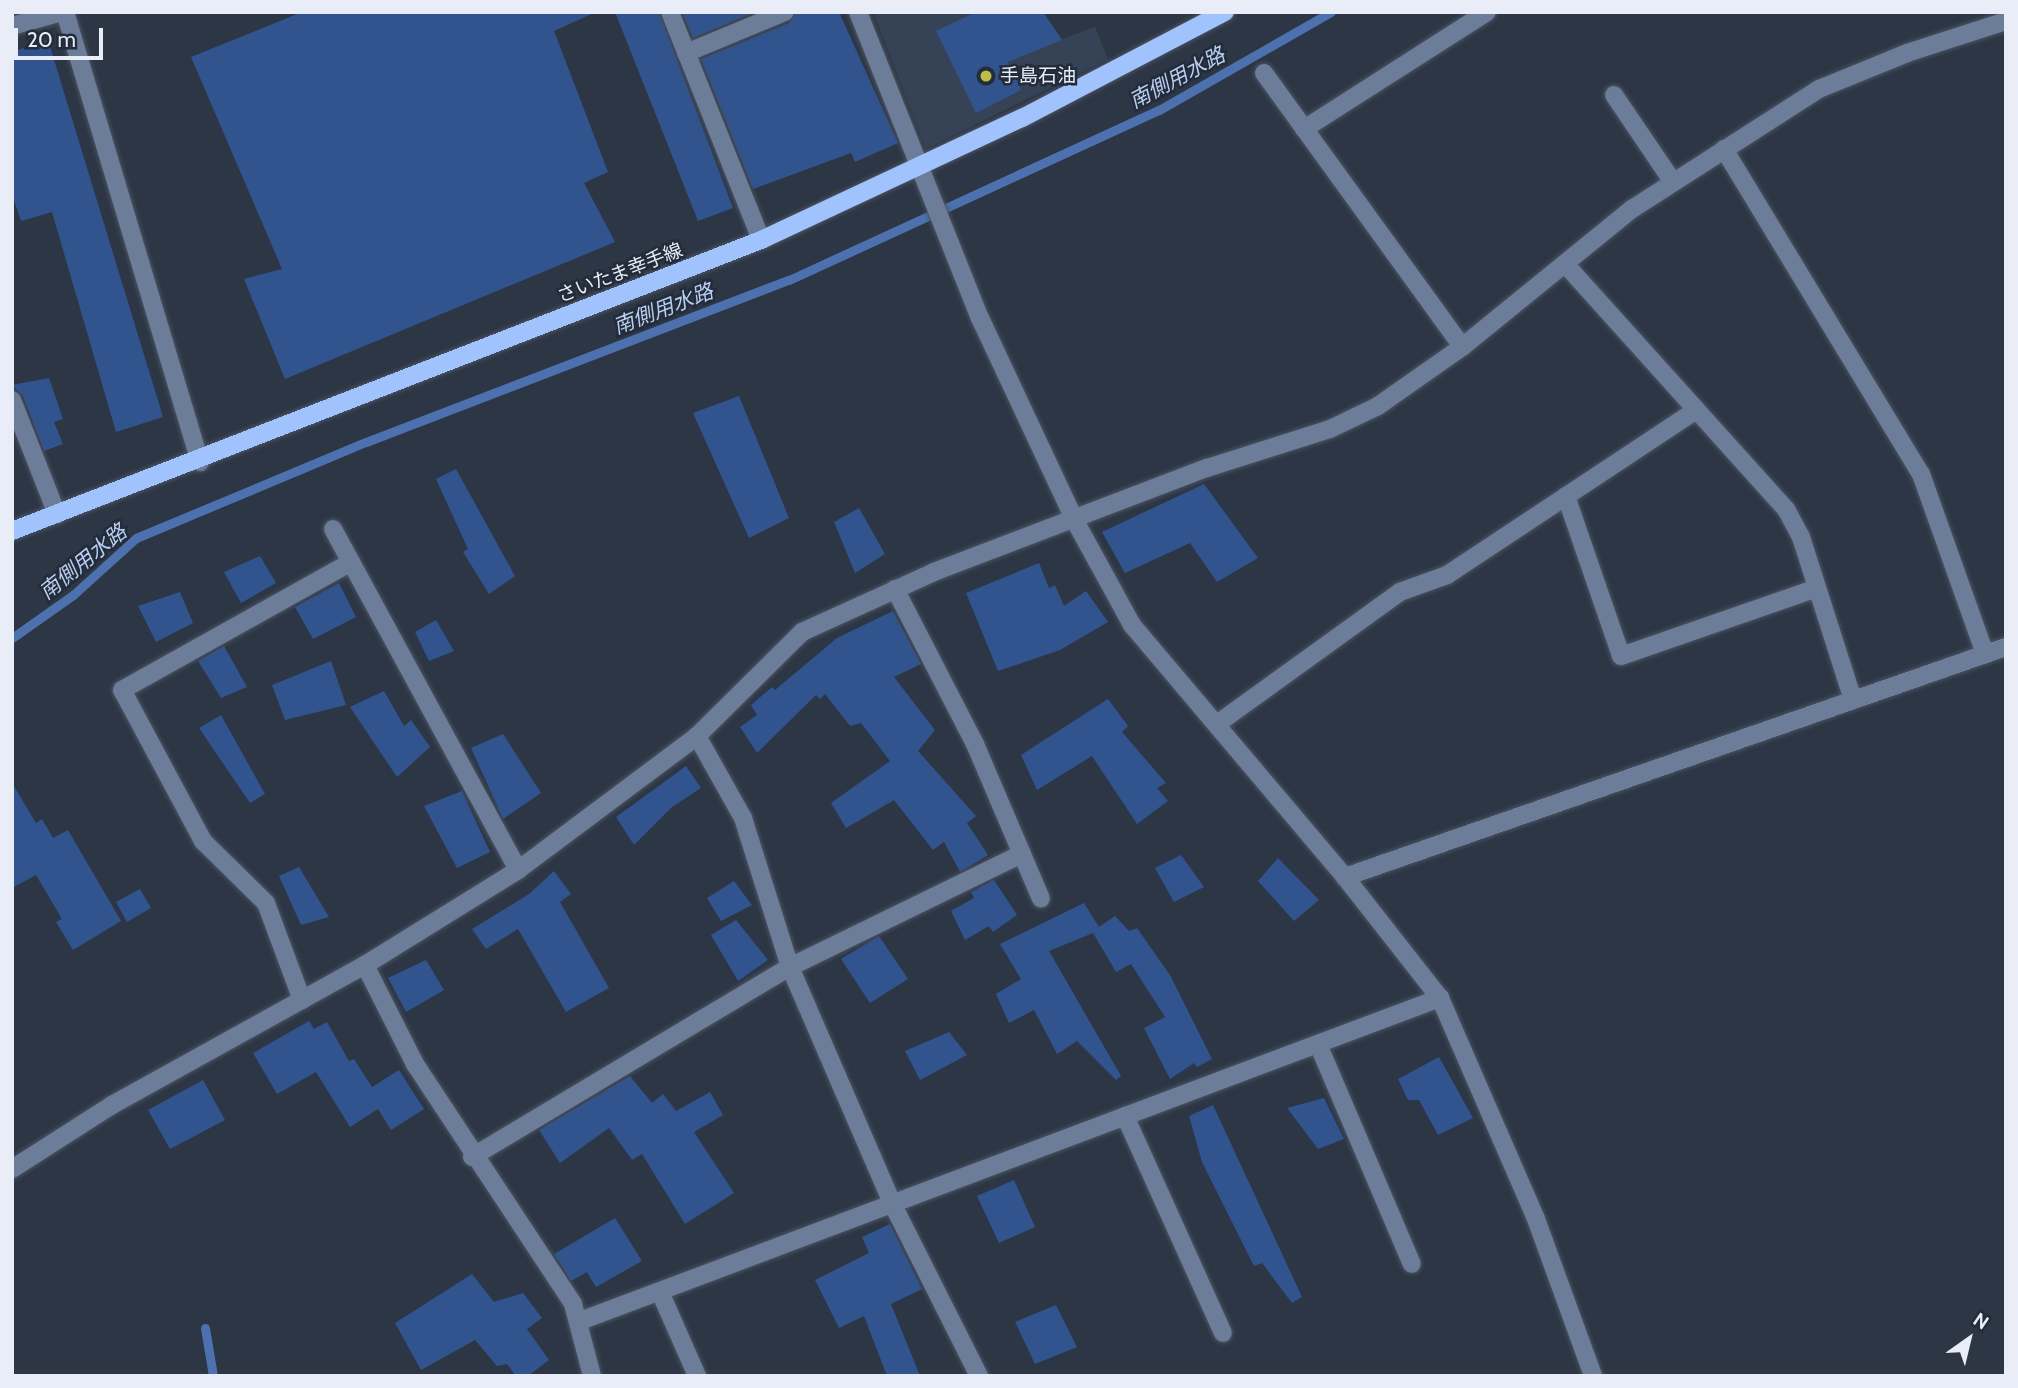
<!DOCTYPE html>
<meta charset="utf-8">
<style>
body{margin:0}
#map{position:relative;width:2018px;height:1388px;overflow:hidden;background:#2d3645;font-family:Cabin,"Noto Sans JP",sans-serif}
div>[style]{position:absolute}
.built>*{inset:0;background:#364255}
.stream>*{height:9px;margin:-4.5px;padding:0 4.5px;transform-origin:4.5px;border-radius:4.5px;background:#4d71af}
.building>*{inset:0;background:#31548f}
.roads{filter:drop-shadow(0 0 2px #4b5361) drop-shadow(0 0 2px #4b5361)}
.minor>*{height:18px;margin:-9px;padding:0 9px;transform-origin:9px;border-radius:9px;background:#6c7d99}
.major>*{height:18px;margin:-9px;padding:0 9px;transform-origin:9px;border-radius:9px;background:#a1c3fd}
.dots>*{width:19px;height:19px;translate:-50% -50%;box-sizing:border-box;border:4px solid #232c3a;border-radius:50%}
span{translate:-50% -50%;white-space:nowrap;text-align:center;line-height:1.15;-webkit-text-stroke:5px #232c3a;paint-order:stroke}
.poi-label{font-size:19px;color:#e8edf7}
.left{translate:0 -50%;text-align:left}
.street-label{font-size:19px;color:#e8edf7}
.water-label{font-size:21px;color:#b9cef1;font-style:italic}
.frame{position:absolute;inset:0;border:14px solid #e8edf7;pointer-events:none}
.north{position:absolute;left:1934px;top:1304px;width:70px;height:70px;-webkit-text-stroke:5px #232c3a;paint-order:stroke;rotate:34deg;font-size:19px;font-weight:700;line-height:28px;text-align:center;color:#e8edf7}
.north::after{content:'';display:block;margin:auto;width:24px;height:32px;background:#e8edf7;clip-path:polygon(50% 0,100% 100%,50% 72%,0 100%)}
.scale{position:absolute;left:14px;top:28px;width:89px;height:32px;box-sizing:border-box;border:4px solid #e8edf7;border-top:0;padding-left:9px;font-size:21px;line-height:24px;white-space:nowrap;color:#e8edf7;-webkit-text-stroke:5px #232c3a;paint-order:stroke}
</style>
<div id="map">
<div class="built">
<div style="clip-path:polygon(873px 12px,1043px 12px,1062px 39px,1095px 27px,1108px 59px,926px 149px)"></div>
</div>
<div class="stream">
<div style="left:12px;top:638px;width:75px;rotate:-35.2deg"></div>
<div style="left:73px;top:595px;width:85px;rotate:-42.1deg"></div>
<div style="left:136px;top:538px;width:249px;rotate:-22.7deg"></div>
<div style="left:366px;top:442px;width:453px;rotate:-21deg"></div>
<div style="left:789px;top:280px;width:407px;rotate:-24.7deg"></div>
<div style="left:1159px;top:110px;width:198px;rotate:-29.7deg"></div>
<div style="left:205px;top:1328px;width:49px;rotate:80.5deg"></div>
</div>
<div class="building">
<div style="clip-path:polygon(302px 12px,596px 12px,554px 31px,608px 172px,584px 183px,615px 242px,285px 379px,244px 279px,282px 269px,191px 57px)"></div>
<div style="clip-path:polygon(615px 12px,659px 12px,733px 208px,698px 221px)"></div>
<div style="clip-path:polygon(682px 12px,755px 12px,693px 38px)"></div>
<div style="clip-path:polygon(796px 12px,839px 12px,898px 143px,855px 162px,851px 153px,753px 189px,701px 59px,789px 23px)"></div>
<div style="clip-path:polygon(976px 12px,1043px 12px,1062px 40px,1008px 62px,1021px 90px,976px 113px,936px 31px)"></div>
<div style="clip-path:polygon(48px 40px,163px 417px,116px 432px,52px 212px,21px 221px,12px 194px,12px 52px)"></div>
<div style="clip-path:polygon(49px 378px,63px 419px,54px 422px,63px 444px,44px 451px,23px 396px,12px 385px)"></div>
<div style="clip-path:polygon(739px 396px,789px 518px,749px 538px,693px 413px)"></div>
<div style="clip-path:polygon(456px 469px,515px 576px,489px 594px,463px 552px,468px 549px,436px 479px)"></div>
<div style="clip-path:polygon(1204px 484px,1258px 558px,1217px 582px,1190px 543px,1125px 573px,1102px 532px)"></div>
<div style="clip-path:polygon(859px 508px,885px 554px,855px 573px,834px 522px)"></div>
<div style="clip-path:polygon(260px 556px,276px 583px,241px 603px,224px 572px)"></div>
<div style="clip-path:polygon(1039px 563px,1049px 588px,1055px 585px,1064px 606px,1086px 591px,1108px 622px,1060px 650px,998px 671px,966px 593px)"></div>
<div style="clip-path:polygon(339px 583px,356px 617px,313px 639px,295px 607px)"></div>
<div style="clip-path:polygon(180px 592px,193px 623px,156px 642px,138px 606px)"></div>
<div style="clip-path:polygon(893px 611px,921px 664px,894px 677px,935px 730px,918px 751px,976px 816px,967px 823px,988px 855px,960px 872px,944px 842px,933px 850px,894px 800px,846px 828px,831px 803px,890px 761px,861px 723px,850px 726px,825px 694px,820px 699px,816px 695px,757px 753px,740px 727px,757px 715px,751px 705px,772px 687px,775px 690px,837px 638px)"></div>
<div style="clip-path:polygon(436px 620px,454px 651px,429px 661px,415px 632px)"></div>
<div style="clip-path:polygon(224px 646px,247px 687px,221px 698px,198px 661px)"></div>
<div style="clip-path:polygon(331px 661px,346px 705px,285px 720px,272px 685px)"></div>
<div style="clip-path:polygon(384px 691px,404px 726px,411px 720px,430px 747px,397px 777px,350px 707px)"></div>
<div style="clip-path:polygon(1108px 699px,1128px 726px,1122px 732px,1166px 783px,1157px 788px,1168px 801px,1137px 824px,1092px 756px,1037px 790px,1021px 755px)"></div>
<div style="clip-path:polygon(221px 715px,265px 794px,250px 803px,199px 728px)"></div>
<div style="clip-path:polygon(503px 734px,541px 793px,503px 819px,471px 748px)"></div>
<div style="clip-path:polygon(686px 766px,701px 788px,672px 807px,634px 845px,616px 817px)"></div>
<div style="clip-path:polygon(12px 783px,36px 823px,42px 819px,53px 838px,68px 830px,121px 921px,73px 950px,56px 922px,62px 919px,36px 875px,12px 888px)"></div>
<div style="clip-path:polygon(462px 791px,490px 852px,457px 868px,424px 806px)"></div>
<div style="clip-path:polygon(1181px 855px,1204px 887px,1174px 902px,1155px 868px)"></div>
<div style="clip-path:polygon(1278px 858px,1319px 900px,1294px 921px,1258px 881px)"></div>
<div style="clip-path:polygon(299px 867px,329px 917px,301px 925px,279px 876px)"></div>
<div style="clip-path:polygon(554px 871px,571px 894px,560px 902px,609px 988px,566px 1012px,518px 929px,486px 949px,472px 929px,529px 894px)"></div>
<div style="clip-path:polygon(994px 880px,1017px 915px,993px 932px,989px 926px,965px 940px,951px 911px,974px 898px,971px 892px)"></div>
<div style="clip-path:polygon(734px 881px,752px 905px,721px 921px,707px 898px)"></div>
<div style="clip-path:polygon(140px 889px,151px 908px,127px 922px,116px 902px)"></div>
<div style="clip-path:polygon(1084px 903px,1099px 927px,1115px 916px,1129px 931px,1137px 928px,1170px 975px,1212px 1059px,1197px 1067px,1194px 1063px,1170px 1079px,1144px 1028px,1165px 1017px,1131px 964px,1116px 972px,1093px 933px,1049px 951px,1121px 1076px,1116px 1080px,1077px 1041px,1057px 1054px,1034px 1010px,1009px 1023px,996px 994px,1021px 979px,1000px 944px)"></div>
<div style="clip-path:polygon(736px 920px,768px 960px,738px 981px,711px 935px)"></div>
<div style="clip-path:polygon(879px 936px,908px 979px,870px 1003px,841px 959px)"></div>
<div style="clip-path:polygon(426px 960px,444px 990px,406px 1012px,388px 978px)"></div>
<div style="clip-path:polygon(309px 1021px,314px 1029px,327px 1022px,349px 1061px,354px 1059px,372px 1087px,399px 1070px,424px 1109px,391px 1130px,378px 1109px,350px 1127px,316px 1072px,277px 1094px,253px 1053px)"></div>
<div style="clip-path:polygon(949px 1032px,967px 1055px,920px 1080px,905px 1051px)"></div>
<div style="clip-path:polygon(1439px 1057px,1473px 1118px,1438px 1135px,1419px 1100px,1408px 1100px,1398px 1079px)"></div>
<div style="clip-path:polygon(630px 1076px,652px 1103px,663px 1094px,676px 1111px,710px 1092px,723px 1115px,694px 1132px,734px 1193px,685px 1224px,642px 1154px,632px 1160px,609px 1128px,560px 1163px,539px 1130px)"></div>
<div style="clip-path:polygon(203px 1080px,225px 1120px,170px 1149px,148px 1110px)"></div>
<div style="clip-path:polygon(1324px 1098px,1344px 1139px,1318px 1149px,1287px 1108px)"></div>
<div style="clip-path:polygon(1213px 1105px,1302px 1297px,1292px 1303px,1262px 1263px,1254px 1266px,1202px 1162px,1189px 1116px)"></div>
<div style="clip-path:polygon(1014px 1180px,1035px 1227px,999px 1243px,977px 1196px)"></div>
<div style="clip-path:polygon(615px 1218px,642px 1261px,596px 1287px,587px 1272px,571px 1281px,554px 1254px)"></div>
<div style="clip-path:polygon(890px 1224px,922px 1289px,891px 1304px,920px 1376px,887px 1376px,864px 1316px,839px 1328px,815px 1280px,869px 1253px,862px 1237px)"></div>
<div style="clip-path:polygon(472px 1274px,494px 1302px,523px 1293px,542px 1318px,527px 1329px,549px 1360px,528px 1376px,516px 1376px,507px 1364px,497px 1366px,475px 1340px,421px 1370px,395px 1323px)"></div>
<div style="clip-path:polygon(1056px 1305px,1077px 1347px,1035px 1364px,1015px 1322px)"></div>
</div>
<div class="roads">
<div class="minor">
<div style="left:65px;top:12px;width:470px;rotate:73.3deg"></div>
<div style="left:670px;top:12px;width:245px;rotate:68.2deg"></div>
<div style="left:858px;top:12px;width:329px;rotate:68.3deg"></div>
<div style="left:980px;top:318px;width:222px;rotate:64.9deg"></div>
<div style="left:1074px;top:519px;width:121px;rotate:61.3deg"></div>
<div style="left:1132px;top:625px;width:330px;rotate:49.8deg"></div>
<div style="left:1345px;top:877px;width:154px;rotate:51.9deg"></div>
<div style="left:1440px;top:998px;width:241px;rotate:66.5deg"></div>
<div style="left:1536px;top:1219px;width:167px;rotate:70deg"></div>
<div style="left:12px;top:26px;width:52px;rotate:-15.6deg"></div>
<div style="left:686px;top:53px;width:107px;rotate:-22.5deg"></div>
<div style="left:1264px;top:73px;width:338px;rotate:54.1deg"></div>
<div style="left:1614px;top:95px;width:105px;rotate:55.9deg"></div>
<div style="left:1304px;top:129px;width:217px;rotate:-32.6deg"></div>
<div style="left:1724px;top:149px;width:380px;rotate:58.8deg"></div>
<div style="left:1921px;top:474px;width:191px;rotate:70.4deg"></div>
<div style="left:1566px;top:265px;width:329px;rotate:48deg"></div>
<div style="left:1786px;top:509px;width:32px;rotate:62deg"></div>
<div style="left:1801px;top:537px;width:171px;rotate:72.3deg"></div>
<div style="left:12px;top:400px;width:123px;rotate:68.5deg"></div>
<div style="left:1566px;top:496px;width:169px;rotate:71deg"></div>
<div style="left:1621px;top:656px;width:207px;rotate:-19.1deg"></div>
<div style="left:333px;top:529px;width:388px;rotate:61.5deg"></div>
<div style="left:895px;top:589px;width:174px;rotate:62.7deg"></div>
<div style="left:975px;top:744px;width:168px;rotate:66.9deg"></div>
<div style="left:1217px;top:724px;width:226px;rotate:-35.8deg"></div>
<div style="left:1400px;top:592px;width:50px;rotate:-19.9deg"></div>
<div style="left:1447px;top:575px;width:299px;rotate:-33.5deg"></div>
<div style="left:697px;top:736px;width:94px;rotate:60.7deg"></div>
<div style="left:743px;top:818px;width:156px;rotate:72.5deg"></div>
<div style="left:790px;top:967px;width:257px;rotate:66.6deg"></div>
<div style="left:892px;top:1203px;width:194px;rotate:63.3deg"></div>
<div style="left:1345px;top:877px;width:700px;rotate:-19.19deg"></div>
<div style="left:365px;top:965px;width:111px;rotate:63.2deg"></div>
<div style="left:415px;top:1064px;width:287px;rotate:56.6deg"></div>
<div style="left:573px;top:1304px;width:74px;rotate:75.2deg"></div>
<div style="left:302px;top:1000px;width:103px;rotate:-110.4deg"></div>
<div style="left:266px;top:903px;width:88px;rotate:-135.5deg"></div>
<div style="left:203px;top:841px;width:171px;rotate:-118.2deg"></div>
<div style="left:122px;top:690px;width:262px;rotate:-29.2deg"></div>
<div style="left:1318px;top:1044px;width:239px;rotate:66.9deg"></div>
<div style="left:1125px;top:1116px;width:238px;rotate:65.7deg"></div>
<div style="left:472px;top:1157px;width:370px;rotate:-30.9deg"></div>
<div style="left:790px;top:967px;width:258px;rotate:-26deg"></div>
<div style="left:12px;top:1169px;width:119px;rotate:-32.6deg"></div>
<div style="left:112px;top:1105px;width:289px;rotate:-29deg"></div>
<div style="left:365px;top:965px;width:180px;rotate:-31.8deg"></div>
<div style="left:518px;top:870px;width:224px;rotate:-36.8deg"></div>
<div style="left:697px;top:736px;width:148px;rotate:-44.7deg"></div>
<div style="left:802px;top:632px;width:145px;rotate:-24.4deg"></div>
<div style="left:934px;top:572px;width:292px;rotate:-20.9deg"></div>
<div style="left:1207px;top:468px;width:129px;rotate:-17.6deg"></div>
<div style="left:1330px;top:429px;width:53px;rotate:-25.6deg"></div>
<div style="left:1378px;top:406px;width:103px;rotate:-35.1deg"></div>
<div style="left:1462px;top:347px;width:219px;rotate:-39.1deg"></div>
<div style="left:1632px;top:209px;width:222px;rotate:-32.7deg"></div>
<div style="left:1819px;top:89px;width:95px;rotate:-22.2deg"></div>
<div style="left:1907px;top:53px;width:104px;rotate:-17.9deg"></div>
<div style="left:660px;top:1292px;width:92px;rotate:66.2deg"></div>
<div style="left:580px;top:1321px;width:919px;rotate:-20.59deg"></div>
</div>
<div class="major">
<div style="left:12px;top:531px;width:804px;rotate:-21.23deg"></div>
<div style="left:761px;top:240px;width:288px;rotate:-25.1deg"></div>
<div style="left:1022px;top:118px;width:229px;rotate:-27.6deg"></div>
</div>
</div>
<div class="dots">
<div style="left:986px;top:76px;background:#bcbf44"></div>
</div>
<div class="poi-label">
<span class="left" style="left:1000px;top:76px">手島石油</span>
</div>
<div class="street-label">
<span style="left:620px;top:273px;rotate:-21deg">さいたま幸手線</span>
</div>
<div class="water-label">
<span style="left:1177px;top:78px;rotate:-28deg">南側用水路</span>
<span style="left:663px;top:309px;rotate:-21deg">南側用水路</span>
<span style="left:83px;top:562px;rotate:-39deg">南側用水路</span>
</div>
<div class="frame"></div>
<div class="north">N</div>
<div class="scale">20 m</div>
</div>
